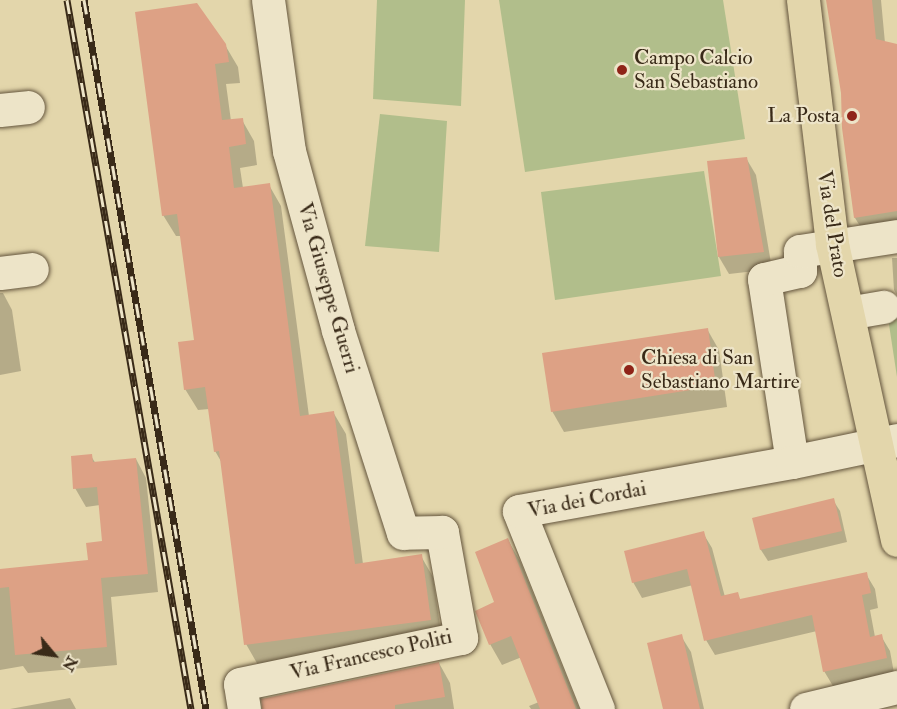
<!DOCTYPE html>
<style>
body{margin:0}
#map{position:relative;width:897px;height:709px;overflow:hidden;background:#e3d6ab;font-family:"IM FELL Double Pica",serif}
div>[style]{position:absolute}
.green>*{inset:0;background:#b1be8b}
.shadow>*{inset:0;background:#0003}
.building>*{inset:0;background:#dda185}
.roads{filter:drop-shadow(0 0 2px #64553d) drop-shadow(0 0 2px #64553d)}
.minor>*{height:33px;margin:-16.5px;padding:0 16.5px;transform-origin:16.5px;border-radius:16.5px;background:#ede4c8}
.major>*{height:33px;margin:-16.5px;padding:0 16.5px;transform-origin:16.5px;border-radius:16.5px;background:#e3d6ab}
.rail>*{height:7px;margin-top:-3.5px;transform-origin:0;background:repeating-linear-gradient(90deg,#ede4c8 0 14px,#392a18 0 28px);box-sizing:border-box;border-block:2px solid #392a18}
.dots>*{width:16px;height:16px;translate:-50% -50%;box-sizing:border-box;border:3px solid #ede4c8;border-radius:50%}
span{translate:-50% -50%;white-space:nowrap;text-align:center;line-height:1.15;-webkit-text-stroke:4.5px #ede4c8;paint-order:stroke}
.poi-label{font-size:21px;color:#392a18}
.left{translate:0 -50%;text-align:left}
.right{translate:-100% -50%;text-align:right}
.street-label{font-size:21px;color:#392a18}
.north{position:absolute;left:24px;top:625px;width:60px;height:60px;-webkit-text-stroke:4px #ede4c8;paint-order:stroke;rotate:119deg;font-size:16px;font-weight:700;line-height:24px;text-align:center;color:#392a18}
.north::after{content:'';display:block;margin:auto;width:21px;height:27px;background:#392a18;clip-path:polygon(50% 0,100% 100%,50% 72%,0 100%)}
</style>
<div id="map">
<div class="green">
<div style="clip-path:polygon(377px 0,465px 0,461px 106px,373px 99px)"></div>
<div style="clip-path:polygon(499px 0,723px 0,745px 139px,525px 172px)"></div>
<div style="clip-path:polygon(380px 114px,447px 121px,439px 252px,365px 246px)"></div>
<div style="clip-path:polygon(704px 171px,721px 276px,555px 300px,541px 192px)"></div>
<div style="clip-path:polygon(897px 317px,897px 377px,888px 318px)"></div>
</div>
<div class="shadow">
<div style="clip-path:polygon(827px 0,881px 0,885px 43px,897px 46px,897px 233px,867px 237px,855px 218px,843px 93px)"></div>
<div style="clip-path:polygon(137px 13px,225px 45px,238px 67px,240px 83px,226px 84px,231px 121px,242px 120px,254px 141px,257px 165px,240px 168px,243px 188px,269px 185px,281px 206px,309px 416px,333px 412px,346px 434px,363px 564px,421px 556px,433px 577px,442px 641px,258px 665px,246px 644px,222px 463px,215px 451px,209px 409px,198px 410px,185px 389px,195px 341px,182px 236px,176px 236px,163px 215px)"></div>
<div style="clip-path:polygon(746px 158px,756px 175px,772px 269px,729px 274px,719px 257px,709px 163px)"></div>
<div style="clip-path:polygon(892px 258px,897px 258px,897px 295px,894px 290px)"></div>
<div style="clip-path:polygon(0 293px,3px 293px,12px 310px,21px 371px,0 375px)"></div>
<div style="clip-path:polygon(707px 329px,719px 350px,727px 407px,564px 432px,552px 411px)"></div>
<div style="clip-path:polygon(91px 456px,96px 464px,136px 459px,146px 478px,158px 592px,111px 597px,117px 665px,28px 673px,23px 666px,0 670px,0 571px,90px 562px,104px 542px,100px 505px,86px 507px,75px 488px)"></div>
<div style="clip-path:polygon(833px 500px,840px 511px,847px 542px,768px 561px,761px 550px,754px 519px)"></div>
<div style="clip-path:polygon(703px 533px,712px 548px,725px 597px,737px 594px,741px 601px,866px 574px,875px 589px,878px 608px,870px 610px,875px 637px,881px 636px,890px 651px,894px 673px,833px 686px,824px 671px,817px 631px,715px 655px,706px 640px,693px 585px,642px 598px,633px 582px)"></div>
<div style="clip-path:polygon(508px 540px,520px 561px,579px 709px,531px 709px,529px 706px,539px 702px,522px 657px,502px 665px,490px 644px)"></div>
<div style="clip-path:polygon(681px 636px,691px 652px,704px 709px,665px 709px)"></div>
<div style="clip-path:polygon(439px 663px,450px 683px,454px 709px,264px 709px)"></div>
<div style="clip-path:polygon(70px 698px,76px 709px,10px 709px)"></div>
</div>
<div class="building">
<div style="clip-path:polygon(826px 0,872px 0,876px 39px,897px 44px,897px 211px,854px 218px,842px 128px,841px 93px)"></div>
<div style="clip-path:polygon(197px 3px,226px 44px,229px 62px,215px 64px,222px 120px,243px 118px,246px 144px,229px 147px,234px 188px,270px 183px,300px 416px,334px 411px,355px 564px,422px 554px,431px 620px,244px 645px,219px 451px,214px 452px,205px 387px,184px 390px,178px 342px,194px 340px,177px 214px,162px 216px,135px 12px)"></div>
<div style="clip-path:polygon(747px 157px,764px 252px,718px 257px,707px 161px)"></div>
<div style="clip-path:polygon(708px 328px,716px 386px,551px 412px,542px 353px)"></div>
<div style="clip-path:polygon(92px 454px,93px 462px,136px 458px,148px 574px,101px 578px,107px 647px,15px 655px,9px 587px,0 588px,0 569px,88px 560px,86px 543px,102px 541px,97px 487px,73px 489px,71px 456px)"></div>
<div style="clip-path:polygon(834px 498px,842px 531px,760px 550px,752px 518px)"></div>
<div style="clip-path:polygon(704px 531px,721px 596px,738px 592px,740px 599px,867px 572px,871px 593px,862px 595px,870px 637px,882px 634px,887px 658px,823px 672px,812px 615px,704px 641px,687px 569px,632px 583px,624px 551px)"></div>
<div style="clip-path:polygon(508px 538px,576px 709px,540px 709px,511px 636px,489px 645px,475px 611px,494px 602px,475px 552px)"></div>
<div style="clip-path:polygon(682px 634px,700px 709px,663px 709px,647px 643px)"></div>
<div style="clip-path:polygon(439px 662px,445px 697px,395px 705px,395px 709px,262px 709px,261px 699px)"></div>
</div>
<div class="roads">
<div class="minor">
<div style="left:0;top:110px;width:28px;rotate:-6deg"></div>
<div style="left:0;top:273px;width:32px;rotate:-7deg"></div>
<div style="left:848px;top:313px;width:36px;rotate:-10deg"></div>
<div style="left:792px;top:462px;width:185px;rotate:-98.7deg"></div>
<div style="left:764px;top:279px;width:37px;rotate:-13deg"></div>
<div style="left:800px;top:271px;width:20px;rotate:-90deg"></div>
<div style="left:800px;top:251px;width:98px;rotate:-8.8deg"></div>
<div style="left:244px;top:709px;width:25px;rotate:-99deg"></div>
<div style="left:240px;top:684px;width:226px;rotate:-11.8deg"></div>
<div style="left:461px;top:638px;width:108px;rotate:-100.2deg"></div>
<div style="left:442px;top:532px;width:39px;rotate:179deg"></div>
<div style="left:403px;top:533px;width:213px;rotate:-107.8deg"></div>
<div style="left:338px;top:330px;width:186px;rotate:-105.3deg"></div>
<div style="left:289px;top:151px;width:152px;rotate:-97.9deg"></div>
<div style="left:598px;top:709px;width:213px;rotate:-111.8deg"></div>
<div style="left:519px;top:511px;width:277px;rotate:-10.2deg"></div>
<div style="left:792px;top:462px;width:107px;rotate:-11.8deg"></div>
<div style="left:806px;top:709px;width:94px;rotate:-13.6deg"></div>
</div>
<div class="major">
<div style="left:803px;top:0;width:246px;rotate:83.2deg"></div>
<div style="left:832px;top:244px;width:303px;rotate:77.6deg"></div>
</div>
</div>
<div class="rail">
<div style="left:67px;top:0;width:720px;rotate:80.08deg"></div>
<div style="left:84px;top:0;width:719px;rotate:80.24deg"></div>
</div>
<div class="dots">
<div style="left:622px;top:70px;background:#8f2418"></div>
<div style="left:852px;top:116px;background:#8f2418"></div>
<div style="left:629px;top:370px;background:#8f2418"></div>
</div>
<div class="poi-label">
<span class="left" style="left:634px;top:70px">Campo Calcio<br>San Sebastiano</span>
<span class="right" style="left:840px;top:116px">La Posta</span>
<span class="left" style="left:641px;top:370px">Chiesa di San<br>Sebastiano Martire</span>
</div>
<div class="street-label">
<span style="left:832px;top:224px;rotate:81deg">Via del Prato</span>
<span style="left:328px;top:288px;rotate:74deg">Via Giuseppe Guerri</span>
<span style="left:587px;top:500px;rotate:-11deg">Via dei Cordai</span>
<span style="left:371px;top:655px;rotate:-13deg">Via Francesco Politi</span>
</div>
<div class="north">N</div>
</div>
